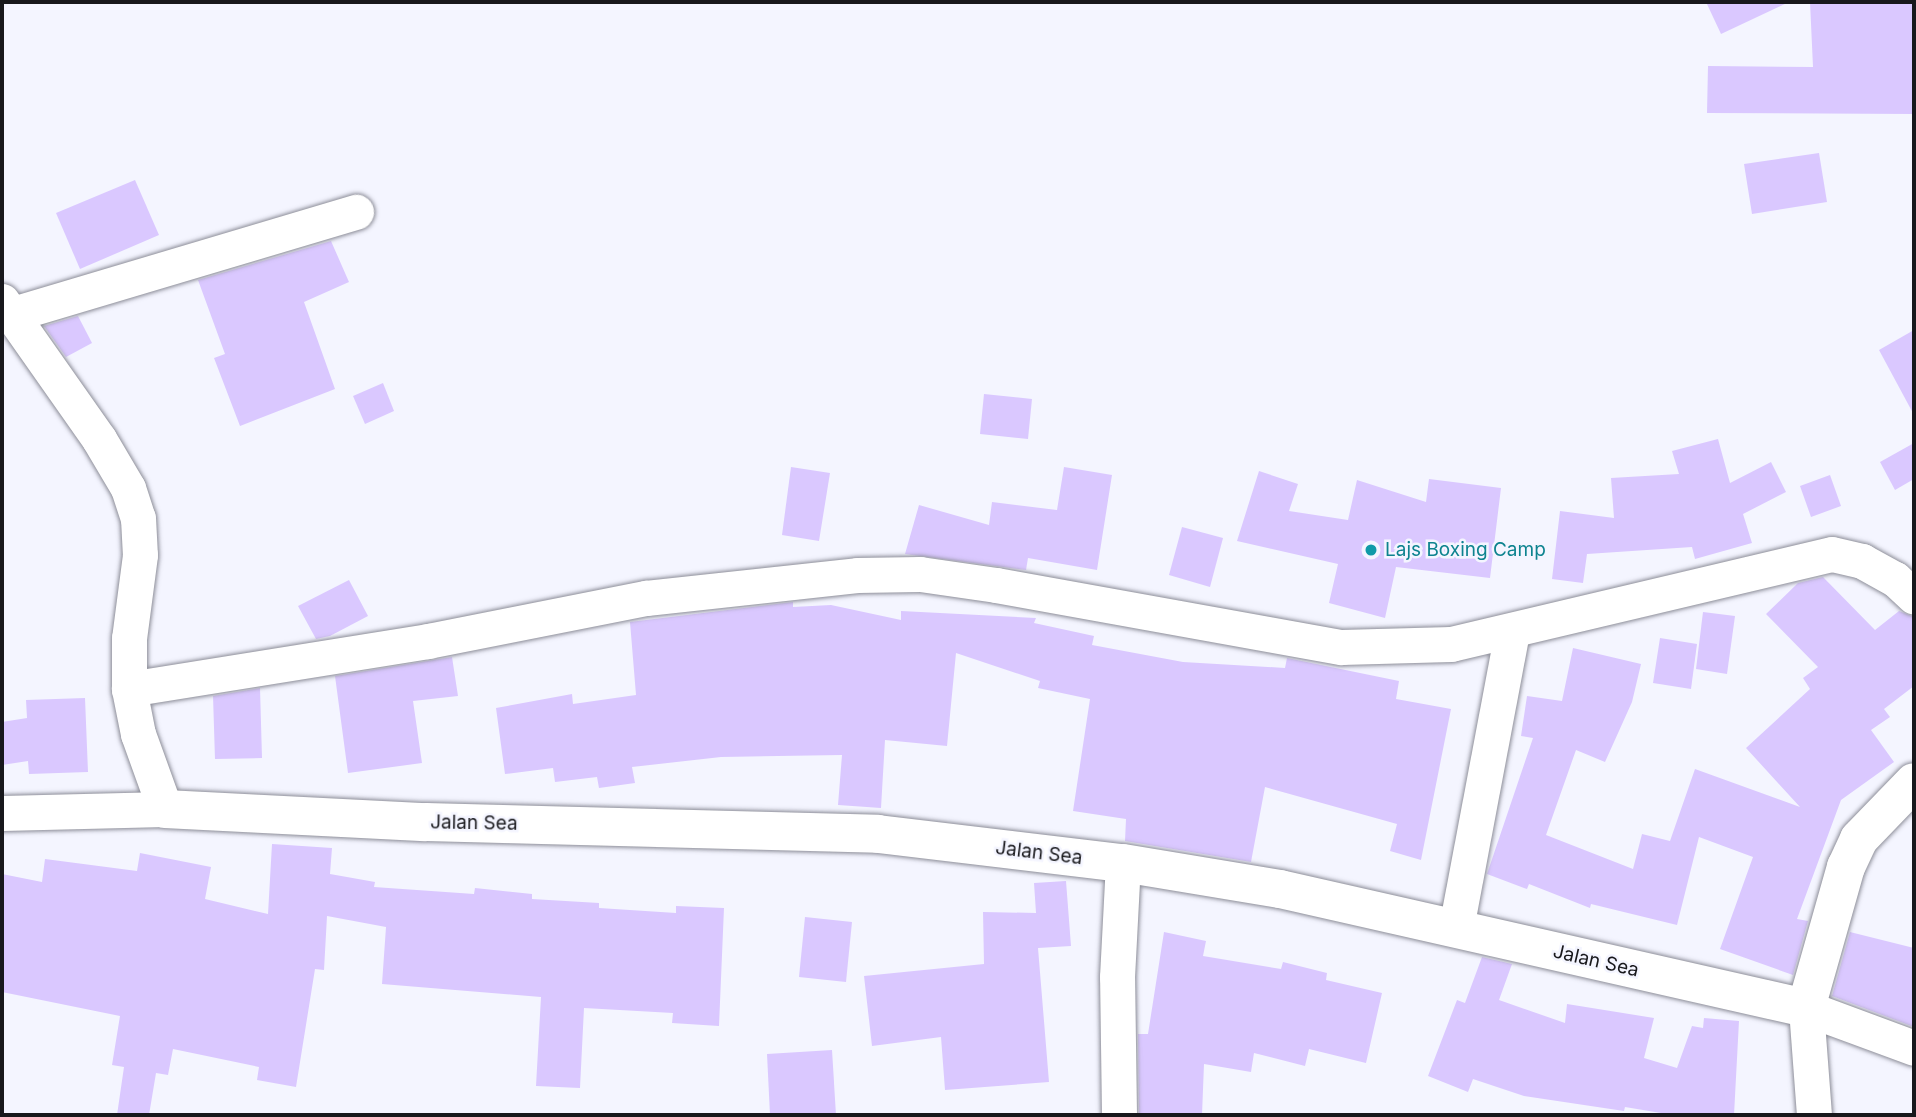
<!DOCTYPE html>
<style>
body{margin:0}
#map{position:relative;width:1916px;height:1117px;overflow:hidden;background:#f4f5ff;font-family:Inter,sans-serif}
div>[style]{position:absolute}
.building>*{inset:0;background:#dac8ff}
.roads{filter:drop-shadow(0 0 2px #8d8e99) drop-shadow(0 0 2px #8d8e99)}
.minor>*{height:35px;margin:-17.5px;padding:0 17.5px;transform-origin:17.5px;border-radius:17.5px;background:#fff}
.tertiary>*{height:38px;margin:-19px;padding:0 19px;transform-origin:19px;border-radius:19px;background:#fff}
.dots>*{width:19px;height:19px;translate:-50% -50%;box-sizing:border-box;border:4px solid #f4f5ff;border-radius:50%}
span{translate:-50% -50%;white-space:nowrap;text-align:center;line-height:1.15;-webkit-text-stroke:5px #f4f5ff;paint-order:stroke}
.culture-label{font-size:19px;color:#0d838f}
.left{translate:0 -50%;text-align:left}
.street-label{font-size:19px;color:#18181c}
.frame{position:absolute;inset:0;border:4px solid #18181c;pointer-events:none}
</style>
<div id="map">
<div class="building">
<div style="clip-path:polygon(1706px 2px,1789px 2px,1721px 34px)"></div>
<div style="clip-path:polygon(1810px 2px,1914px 2px,1914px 114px,1707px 113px,1708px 66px,1813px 67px)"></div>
<div style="clip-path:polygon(1819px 153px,1827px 202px,1752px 214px,1744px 164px)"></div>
<div style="clip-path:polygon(135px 180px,159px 235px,80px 269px,56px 213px)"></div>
<div style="clip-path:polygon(331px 241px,349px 282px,304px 302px,335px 389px,240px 426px,214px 358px,225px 354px,198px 280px)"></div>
<div style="clip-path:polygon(78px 316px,92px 343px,66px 357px,44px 326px)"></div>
<div style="clip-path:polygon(1914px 330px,1914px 415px,1879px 350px)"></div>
<div style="clip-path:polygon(383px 383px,394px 411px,365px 424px,353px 396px)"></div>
<div style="clip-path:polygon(984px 394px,1032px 399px,1028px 439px,980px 434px)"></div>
<div style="clip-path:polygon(1718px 439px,1730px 483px,1771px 462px,1786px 492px,1743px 514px,1752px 543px,1695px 559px,1692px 547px,1587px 554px,1583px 583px,1552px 579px,1560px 511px,1614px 518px,1611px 478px,1679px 474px,1672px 451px)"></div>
<div style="clip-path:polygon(1914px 443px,1914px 479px,1895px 490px,1880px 462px)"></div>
<div style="clip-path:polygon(791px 467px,830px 473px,819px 541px,782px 535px)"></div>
<div style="clip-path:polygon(1064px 467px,1112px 475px,1097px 570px,1028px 558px,1026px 570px,905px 554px,919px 505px,989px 525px,992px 502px,1057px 510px)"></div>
<div style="clip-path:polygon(1259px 471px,1298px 484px,1289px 511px,1348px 520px,1357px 480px,1426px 502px,1429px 479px,1501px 488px,1490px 578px,1396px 567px,1385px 618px,1329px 603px,1338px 564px,1237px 541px)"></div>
<div style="clip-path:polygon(1830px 475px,1841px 506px,1811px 517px,1800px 486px)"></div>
<div style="clip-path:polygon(1182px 527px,1223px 538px,1210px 587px,1169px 575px)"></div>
<div style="clip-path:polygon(1823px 577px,1875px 630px,1899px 611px,1914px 617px,1914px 686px,1884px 709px,1890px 717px,1871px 730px,1894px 762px,1841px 800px,1797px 919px,1808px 921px,1793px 975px,1720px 949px,1753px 857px,1699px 837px,1677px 925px,1591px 904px,1590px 908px,1529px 884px,1527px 889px,1487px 874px,1533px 738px,1521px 736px,1527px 696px,1562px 701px,1573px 648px,1641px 664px,1632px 702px,1605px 762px,1576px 750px,1546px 835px,1633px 869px,1642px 834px,1670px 841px,1695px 769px,1800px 807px,1746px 748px,1810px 689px,1803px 678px,1818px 667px,1766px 614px,1798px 583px)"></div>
<div style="clip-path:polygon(349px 580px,368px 616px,330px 636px,316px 639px,298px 606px)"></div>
<div style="clip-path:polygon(793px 602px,793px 607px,831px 605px,901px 620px,901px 611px,1036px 618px,1034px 623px,1094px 636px,1092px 645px,1183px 662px,1285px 668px,1287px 658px,1399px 681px,1396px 699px,1451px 709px,1421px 860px,1390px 851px,1397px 824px,1265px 787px,1251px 862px,1125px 841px,1126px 819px,1073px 811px,1090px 699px,1038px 688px,1040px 681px,956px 653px,947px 746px,885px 740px,881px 808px,838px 805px,842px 755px,721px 757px,632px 767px,635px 783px,599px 788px,597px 777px,555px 782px,553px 768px,505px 774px,496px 708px,572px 694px,573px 704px,636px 695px,630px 622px)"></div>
<div style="clip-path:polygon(1703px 612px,1735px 616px,1727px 674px,1696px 669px)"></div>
<div style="clip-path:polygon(1660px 638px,1697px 644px,1691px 689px,1653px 683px)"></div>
<div style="clip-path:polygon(452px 657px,458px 696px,413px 701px,422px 763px,348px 773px,335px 676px)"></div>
<div style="clip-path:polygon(260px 688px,262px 758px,215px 759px,213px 696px)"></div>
<div style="clip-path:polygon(85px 698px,88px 772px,29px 774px,28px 761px,2px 765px,2px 722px,27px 718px,26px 700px)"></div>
<div style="clip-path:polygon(272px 844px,332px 848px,330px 874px,375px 882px,374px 887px,474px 894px,475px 888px,532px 894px,532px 899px,599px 903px,599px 908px,676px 913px,676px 906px,724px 908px,719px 1026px,672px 1023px,673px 1013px,584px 1008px,580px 1088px,536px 1086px,541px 997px,382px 984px,386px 927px,327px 916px,324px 970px,315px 969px,296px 1087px,257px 1080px,259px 1067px,173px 1049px,168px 1075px,156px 1073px,149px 1115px,117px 1115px,124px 1067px,112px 1065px,120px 1016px,2px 992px,2px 874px,42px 882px,45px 859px,137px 871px,140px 853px,211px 867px,205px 899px,268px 914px)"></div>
<div style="clip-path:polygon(1066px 881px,1071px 946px,1038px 948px,1049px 1082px,945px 1090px,941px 1037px,872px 1046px,864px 976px,984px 964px,983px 912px,1036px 913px,1034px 883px)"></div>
<div style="clip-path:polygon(805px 917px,852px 922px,846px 982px,799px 977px)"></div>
<div style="clip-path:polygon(1164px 932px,1206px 941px,1203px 956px,1281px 969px,1283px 962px,1327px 973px,1326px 980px,1382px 993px,1366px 1063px,1309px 1049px,1305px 1066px,1254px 1053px,1251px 1072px,1204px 1064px,1202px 1115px,1139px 1115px,1138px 1034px,1148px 1034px)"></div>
<div style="clip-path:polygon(1850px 932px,1914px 948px,1914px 1027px,1832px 996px)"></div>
<div style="clip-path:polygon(1482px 957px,1512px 964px,1499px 1000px,1565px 1023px,1567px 1004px,1654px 1018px,1644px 1058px,1677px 1068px,1692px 1026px,1703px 1028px,1704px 1018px,1739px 1021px,1734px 1115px,1673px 1115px,1625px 1107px,1624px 1111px,1524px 1096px,1473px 1079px,1468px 1092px,1428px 1076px,1457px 1000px,1465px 1003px)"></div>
<div style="clip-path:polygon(832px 1050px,836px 1115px,770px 1115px,767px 1054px)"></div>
</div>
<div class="roads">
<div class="minor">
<div style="left:2px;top:301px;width:169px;rotate:54.9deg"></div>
<div style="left:99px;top:439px;width:57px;rotate:59.4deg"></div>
<div style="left:128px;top:488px;width:32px;rotate:72deg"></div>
<div style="left:138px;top:518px;width:37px;rotate:87deg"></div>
<div style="left:140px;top:555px;width:84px;rotate:97.5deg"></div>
<div style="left:129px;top:638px;width:51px;rotate:90deg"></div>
<div style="left:129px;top:689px;width:46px;rotate:78.7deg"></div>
<div style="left:138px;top:734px;width:80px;rotate:70.2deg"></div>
<div style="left:165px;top:809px;width:163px;rotate:178.6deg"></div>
<div style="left:13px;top:314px;width:358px;rotate:-16.6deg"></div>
<div style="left:129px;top:689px;width:303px;rotate:-9.1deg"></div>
<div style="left:428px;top:641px;width:222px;rotate:-11.2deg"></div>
<div style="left:646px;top:598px;width:212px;rotate:-6.2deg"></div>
<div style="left:857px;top:575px;width:63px;rotate:-0.9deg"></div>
<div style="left:920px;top:574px;width:77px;rotate:8.2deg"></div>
<div style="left:996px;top:585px;width:351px;rotate:10.2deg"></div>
<div style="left:1341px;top:647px;width:110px;rotate:-1.6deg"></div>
<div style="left:1451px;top:644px;width:391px;rotate:-13.3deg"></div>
<div style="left:1832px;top:554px;width:31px;rotate:13deg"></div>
<div style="left:1862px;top:561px;width:38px;rotate:29deg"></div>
<div style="left:1895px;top:579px;width:26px;rotate:43deg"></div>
<div style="left:1456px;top:928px;width:301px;rotate:-79.3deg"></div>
<div style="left:1119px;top:1115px;width:138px;rotate:-90.8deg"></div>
<div style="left:1117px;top:977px;width:114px;rotate:-87deg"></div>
<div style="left:1814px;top:1115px;width:107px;rotate:-94.3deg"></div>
<div style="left:1806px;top:1008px;width:115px;rotate:20.3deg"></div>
</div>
<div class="tertiary">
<div style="left:165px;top:809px;width:261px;rotate:2.9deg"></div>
<div style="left:426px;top:822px;width:452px;rotate:1.5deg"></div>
<div style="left:878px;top:834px;width:247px;rotate:6.8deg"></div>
<div style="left:1123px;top:863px;width:159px;rotate:9.4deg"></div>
<div style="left:1280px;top:889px;width:539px;rotate:12.75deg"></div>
<div style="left:1806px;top:1008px;width:147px;rotate:-74.2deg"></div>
<div style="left:1846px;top:867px;width:31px;rotate:-65deg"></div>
<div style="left:1859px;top:839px;width:79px;rotate:-46deg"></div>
</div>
</div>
<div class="dots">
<div style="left:1371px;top:550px;background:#0f9aa8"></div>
</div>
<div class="culture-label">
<span class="left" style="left:1385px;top:550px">Lajs Boxing Camp</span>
</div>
<div class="street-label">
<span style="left:474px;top:823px;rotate:1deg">Jalan Sea</span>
<span style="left:1039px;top:853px;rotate:7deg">Jalan Sea</span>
<span style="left:1596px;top:961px;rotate:13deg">Jalan Sea</span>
</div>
<div class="frame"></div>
</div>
